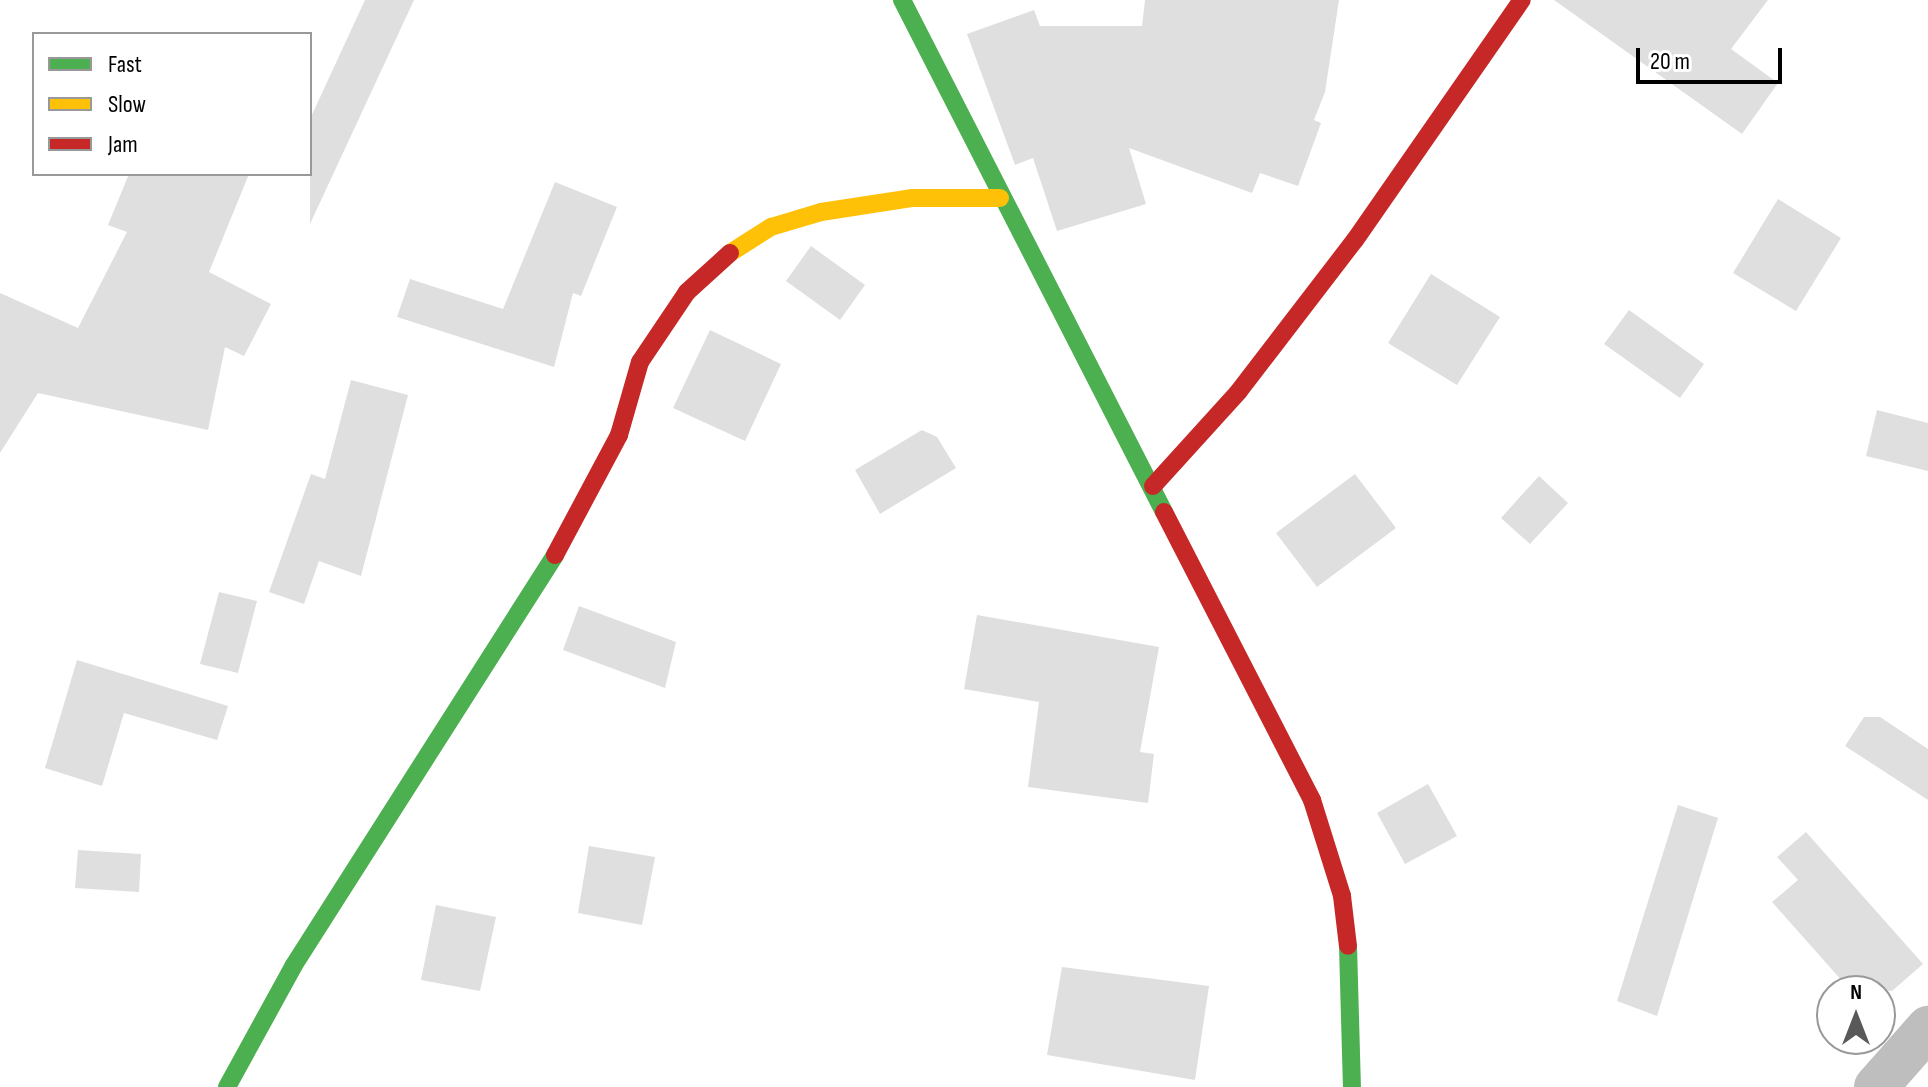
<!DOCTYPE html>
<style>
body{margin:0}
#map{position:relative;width:1928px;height:1087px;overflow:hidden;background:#fff;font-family:"Sofia Sans Condensed",sans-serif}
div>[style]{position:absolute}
.building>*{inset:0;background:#dfdfdf}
.street>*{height:44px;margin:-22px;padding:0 22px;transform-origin:22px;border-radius:22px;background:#bebebe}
.fast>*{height:18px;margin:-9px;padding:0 9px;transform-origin:9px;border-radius:9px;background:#4caf50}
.slow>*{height:18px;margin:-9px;padding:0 9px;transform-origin:9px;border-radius:9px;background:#ffc107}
.jam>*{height:18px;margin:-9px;padding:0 9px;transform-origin:9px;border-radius:9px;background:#c62828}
span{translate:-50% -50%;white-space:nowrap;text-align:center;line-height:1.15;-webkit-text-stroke:7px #fff;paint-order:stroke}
.legend{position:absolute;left:32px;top:32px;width:280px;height:144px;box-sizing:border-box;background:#fff;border:2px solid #999;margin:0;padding:10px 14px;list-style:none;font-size:24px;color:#000}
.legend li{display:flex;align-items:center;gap:16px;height:40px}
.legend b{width:40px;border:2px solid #999}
.north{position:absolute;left:1816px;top:975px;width:80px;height:80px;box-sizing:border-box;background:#fff;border:2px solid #999;border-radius:50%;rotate:0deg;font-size:22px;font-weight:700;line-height:32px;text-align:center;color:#000}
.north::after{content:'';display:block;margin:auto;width:28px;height:36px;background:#595959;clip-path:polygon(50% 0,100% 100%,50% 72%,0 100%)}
.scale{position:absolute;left:1636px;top:48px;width:146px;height:36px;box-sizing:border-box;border:4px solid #000;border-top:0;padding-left:10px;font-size:24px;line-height:28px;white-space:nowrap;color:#000;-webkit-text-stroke:6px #fff;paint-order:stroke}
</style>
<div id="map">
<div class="building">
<div style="clip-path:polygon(365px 0,414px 0,310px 224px,310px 119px)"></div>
<div style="clip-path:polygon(1145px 0,1339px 0,1325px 92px,1314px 120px,1321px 123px,1298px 186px,1260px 173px,1252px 193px,1129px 148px,1146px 204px,1057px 231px,1033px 158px,1015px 165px,967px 34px,1034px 10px,1040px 26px,1142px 26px)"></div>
<div style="clip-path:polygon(1554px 0,1768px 0,1731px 49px,1778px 83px,1742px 134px)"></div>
<div style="clip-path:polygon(129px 174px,249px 174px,209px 272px,271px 304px,244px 356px,225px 347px,208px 430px,38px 393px,0 453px,0 293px,78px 328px,127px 232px,108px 225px)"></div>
<div style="clip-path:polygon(555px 182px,617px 207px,581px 296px,573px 293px,554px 367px,397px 317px,410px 279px,503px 309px)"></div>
<div style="clip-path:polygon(1778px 199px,1841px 238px,1796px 311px,1733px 273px)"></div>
<div style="clip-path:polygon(811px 246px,865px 285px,840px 320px,786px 281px)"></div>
<div style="clip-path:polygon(1431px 274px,1500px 317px,1457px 385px,1388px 343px)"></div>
<div style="clip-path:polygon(1629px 310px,1704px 364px,1680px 398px,1604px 344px)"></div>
<div style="clip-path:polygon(710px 330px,781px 364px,745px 441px,673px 408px)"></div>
<div style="clip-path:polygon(351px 380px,408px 395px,361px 576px,319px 561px,304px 604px,269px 592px,311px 474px,325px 479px)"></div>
<div style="clip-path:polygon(1877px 410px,1928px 423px,1928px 471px,1866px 456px)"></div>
<div style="clip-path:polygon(922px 430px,937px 437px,956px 468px,880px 514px,855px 470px)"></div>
<div style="clip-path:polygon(1355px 474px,1396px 528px,1317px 587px,1276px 533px)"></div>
<div style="clip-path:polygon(1539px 476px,1568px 503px,1530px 544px,1501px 518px)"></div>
<div style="clip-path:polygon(219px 592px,257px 601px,238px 673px,200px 664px)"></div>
<div style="clip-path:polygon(579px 606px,676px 642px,665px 688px,563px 650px)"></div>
<div style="clip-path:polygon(977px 615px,1159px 647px,1140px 752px,1154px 754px,1148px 803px,1028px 787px,1039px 702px,964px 689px)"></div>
<div style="clip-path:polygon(77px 660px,228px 706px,217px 740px,124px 713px,102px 786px,45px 768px)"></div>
<div style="clip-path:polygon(1864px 717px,1880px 717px,1928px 749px,1928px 800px,1845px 746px)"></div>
<div style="clip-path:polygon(1428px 784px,1457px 836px,1405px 864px,1377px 813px)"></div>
<div style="clip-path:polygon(1678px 805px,1718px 818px,1657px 1016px,1617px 1001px)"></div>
<div style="clip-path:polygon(1806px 832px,1923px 964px,1892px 991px,1851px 991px,1772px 902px,1798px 880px,1777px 857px)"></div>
<div style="clip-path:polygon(589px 846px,655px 857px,642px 925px,578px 913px)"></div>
<div style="clip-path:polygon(78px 850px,141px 854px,139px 892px,75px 888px)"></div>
<div style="clip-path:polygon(436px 905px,496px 917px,480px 991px,421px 980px)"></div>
<div style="clip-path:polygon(1062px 967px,1209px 986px,1195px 1080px,1047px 1055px)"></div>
</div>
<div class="street">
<div style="left:1876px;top:1087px;width:79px;rotate:-48.6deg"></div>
</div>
<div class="fast">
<div style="left:902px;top:0;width:575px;rotate:62.9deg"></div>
<div style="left:1348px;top:946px;width:141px;rotate:88.4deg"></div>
<div style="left:227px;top:1087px;width:139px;rotate:-61.2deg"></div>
<div style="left:294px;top:965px;width:486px;rotate:-57.5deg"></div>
</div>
<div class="slow">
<div style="left:730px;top:253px;width:49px;rotate:-32.4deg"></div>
<div style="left:771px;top:227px;width:52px;rotate:-16.7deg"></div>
<div style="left:821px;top:212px;width:93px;rotate:-8.7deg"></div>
<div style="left:913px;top:198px;width:87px"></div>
</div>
<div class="jam">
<div style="left:1153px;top:486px;width:128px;rotate:-47.8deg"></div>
<div style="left:1239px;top:391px;width:190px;rotate:-52.5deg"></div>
<div style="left:1355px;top:240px;width:292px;rotate:-55.2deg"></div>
<div style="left:1164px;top:512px;width:324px;rotate:62.8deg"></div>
<div style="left:1312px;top:800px;width:101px;rotate:72.6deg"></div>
<div style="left:1342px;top:896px;width:50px;rotate:83.2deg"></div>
<div style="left:555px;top:555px;width:136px;rotate:-61.9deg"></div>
<div style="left:619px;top:435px;width:76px;rotate:-74deg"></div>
<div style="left:640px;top:362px;width:84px;rotate:-56.1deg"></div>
<div style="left:687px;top:292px;width:58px;rotate:-42.2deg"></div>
</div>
<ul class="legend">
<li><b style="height:10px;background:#4caf50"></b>Fast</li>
<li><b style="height:10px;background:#ffc107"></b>Slow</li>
<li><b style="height:10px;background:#c62828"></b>Jam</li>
</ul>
<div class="north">N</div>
<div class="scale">20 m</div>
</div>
